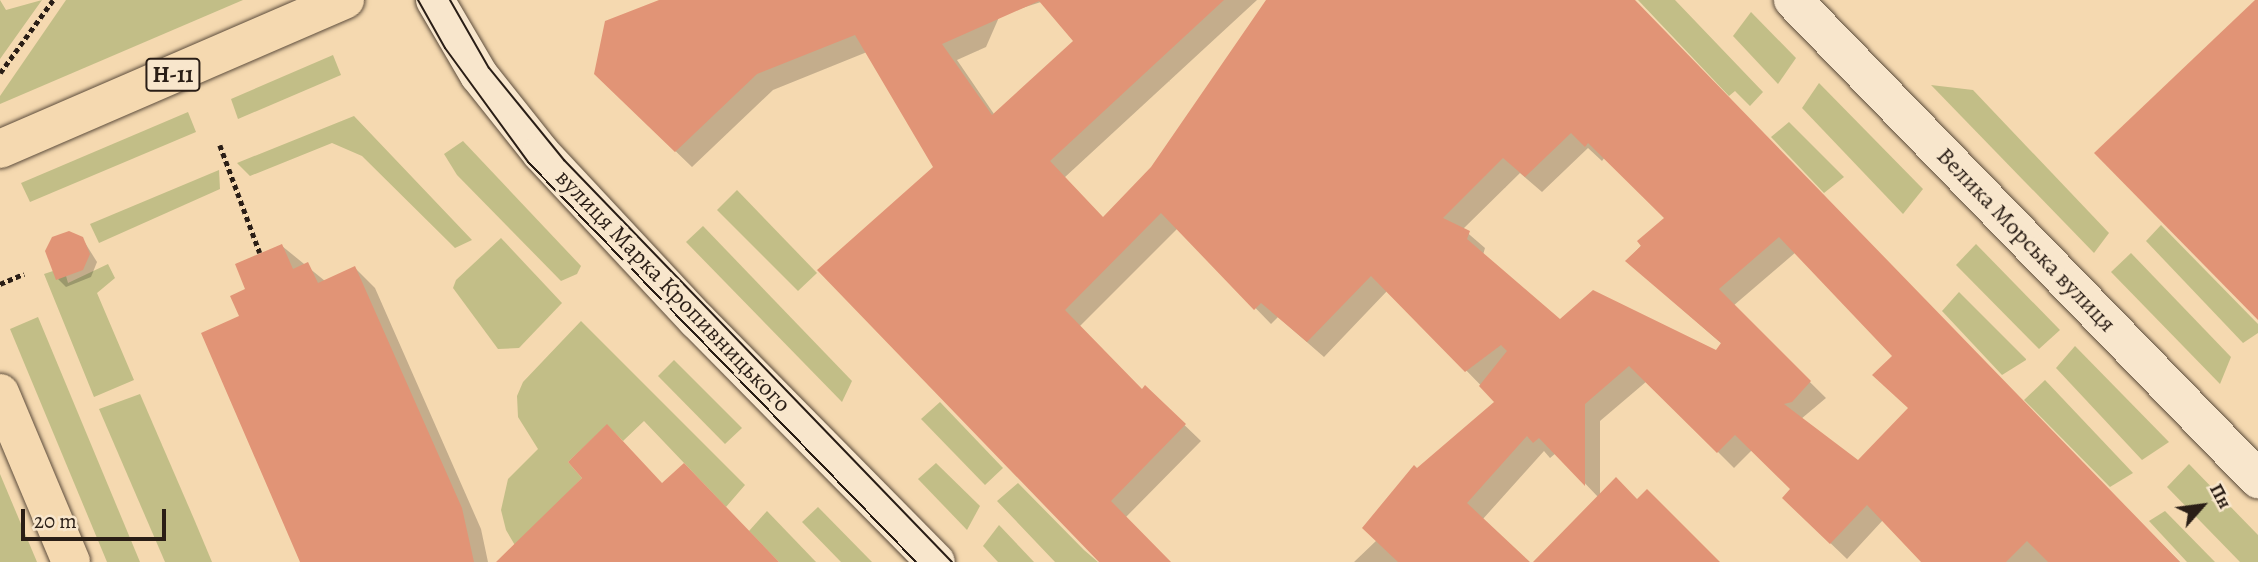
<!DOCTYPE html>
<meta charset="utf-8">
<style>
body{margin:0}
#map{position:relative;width:2258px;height:562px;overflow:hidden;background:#f5d9b0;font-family:Alegreya,serif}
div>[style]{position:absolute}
.green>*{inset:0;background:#c2be87}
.shadow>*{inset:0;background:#0003}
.building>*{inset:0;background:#e19476}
.path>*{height:4.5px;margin-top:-2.25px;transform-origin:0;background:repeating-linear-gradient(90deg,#2a1e16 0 5px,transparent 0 8.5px)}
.roads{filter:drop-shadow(0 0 2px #5d4d3c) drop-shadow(0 0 2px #5d4d3c)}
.minor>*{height:38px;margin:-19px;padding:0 19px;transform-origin:19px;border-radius:19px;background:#f8e6cc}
.major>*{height:38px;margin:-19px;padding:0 19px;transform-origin:19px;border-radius:19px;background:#f5d9b0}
.tram>*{height:2px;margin:-1px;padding:0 1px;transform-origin:1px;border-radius:1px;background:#2a1e16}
span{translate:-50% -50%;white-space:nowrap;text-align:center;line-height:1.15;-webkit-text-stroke:7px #f8e6cc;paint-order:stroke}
.shield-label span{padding:2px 5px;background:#f8e6cc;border:2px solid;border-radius:5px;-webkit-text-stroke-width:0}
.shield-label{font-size:23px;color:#2a1e16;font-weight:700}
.street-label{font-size:24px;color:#2a1e16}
.north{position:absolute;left:2167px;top:471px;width:70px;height:70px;-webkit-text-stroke:5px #f8e6cc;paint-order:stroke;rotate:62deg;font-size:19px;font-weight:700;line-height:28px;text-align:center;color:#2a1e16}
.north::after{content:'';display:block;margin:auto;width:24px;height:32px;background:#2a1e16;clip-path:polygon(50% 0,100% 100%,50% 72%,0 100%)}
.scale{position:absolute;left:21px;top:509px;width:145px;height:32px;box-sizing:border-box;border:4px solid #2a1e16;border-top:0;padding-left:9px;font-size:21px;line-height:24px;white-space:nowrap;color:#2a1e16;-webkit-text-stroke:5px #f8e6cc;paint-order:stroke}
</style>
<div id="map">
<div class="green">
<div style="clip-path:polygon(0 0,6px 10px,42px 0,0 59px)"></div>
<div style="clip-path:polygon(66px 0,243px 0,0 104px,0 96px)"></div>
<div style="clip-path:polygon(1638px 0,1675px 0,1763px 92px,1750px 106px,1735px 91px,1729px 96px)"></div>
<div style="clip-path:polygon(1751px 12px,1796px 58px,1778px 84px,1733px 36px)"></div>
<div style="clip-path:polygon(333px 55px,341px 75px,238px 119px,231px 99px)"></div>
<div style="clip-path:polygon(1819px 83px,1923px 189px,1903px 214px,1802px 108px)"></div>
<div style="clip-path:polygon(1931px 85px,1973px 90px,2109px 233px,2094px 253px)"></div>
<div style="clip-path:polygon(188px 112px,196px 132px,30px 202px,21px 183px)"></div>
<div style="clip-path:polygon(354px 116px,472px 240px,455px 248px,362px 156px,332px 143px,250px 176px,237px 163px)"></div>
<div style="clip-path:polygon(1789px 122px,1844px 177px,1824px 193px,1771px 137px)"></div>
<div style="clip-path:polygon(463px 141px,581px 266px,577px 274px,561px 281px,457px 175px,444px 154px)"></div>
<div style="clip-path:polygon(219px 170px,220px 189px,99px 243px,90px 224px)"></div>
<div style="clip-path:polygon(737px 190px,817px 273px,798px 291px,717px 210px)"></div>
<div style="clip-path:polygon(2161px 225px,2258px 324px,2258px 333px,2243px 343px,2146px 241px)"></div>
<div style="clip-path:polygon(703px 226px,852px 381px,842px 402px,686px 242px)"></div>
<div style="clip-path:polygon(501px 238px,562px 303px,519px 348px,498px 349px,453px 288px,456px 280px)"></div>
<div style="clip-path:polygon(1976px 244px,2060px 330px,2039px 349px,1956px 265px)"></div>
<div style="clip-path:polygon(2131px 253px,2231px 357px,2220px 384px,2111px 272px)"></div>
<div style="clip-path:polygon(108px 264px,115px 278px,97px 293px,134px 380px,94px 397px,44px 274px,53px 271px,66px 276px,68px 283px)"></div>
<div style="clip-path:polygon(1959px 292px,2026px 359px,2026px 360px,2002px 375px,1942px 311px)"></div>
<div style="clip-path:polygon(38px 317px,140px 562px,107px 562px,10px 329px)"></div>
<div style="clip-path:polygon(581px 321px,745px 485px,726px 507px,644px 421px,623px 441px,607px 425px,568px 462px,582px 478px,516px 547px,506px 530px,501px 510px,508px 479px,538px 449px,518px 417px,517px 396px,523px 382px)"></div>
<div style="clip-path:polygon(2075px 346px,2169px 442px,2142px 460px,2056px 368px)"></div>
<div style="clip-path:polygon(674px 360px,742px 428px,725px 444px,658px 376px)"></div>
<div style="clip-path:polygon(2045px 380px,2133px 473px,2110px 487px,2024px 400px)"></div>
<div style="clip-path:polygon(140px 394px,194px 519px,212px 562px,165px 562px,99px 409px)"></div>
<div style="clip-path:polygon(940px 402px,1003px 468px,985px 485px,921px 419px)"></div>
<div style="clip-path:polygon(936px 463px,980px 506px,967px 530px,918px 479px)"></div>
<div style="clip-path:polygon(2189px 464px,2258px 535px,2258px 562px,2240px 562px,2167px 487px)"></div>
<div style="clip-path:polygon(0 474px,37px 562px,0 562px)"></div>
<div style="clip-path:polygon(1018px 483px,1084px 550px,1098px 562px,1055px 562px,997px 501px)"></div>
<div style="clip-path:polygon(818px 507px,872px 562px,841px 562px,802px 522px)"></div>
<div style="clip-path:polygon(767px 511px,816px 562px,779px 562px,749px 531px)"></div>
<div style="clip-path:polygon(2165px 511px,2215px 562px,2187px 562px,2149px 521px)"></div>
<div style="clip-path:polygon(999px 525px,1034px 562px,998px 562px,983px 546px)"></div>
</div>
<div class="shadow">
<div style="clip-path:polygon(evenodd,663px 0,1257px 0,1064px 178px,1103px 219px,1152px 168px,1268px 0,1634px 0,1877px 256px,2180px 562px,1924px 562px,1883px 520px,1847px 559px,1800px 514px,1792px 490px,1752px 450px,1734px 468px,1647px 381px,1600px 421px,1600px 496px,1637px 501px,1717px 562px,1535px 562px,1599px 498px,1556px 453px,1550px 458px,1544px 451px,1482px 520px,1527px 562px,1354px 562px,1377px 540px,1417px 470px,1497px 402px,1388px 290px,1324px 357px,1278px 317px,1271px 324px,1178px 228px,1079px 327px,1142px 391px,1146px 388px,1201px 441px,1125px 518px,1169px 562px,1101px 562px,819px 270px,935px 167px,867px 52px,773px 90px,692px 167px,612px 90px,663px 0,1041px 2px,1075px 41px,994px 114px,957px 60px,986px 47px,1000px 15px,1041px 2px,663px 0,1588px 148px,1602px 161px,1605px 157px,1666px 218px,1627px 261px,1722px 344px,1717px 352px,1560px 321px,1483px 255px,1485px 248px,1463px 229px,1520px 173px,1542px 192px,1588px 148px,663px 0,1796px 252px,1895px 356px,1909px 409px,1858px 462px,1801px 419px,1826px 398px,1733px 306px,1796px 252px)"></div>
<div style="clip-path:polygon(82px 238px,97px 262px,91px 277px,66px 287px,58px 279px)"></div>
<div style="clip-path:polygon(282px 246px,325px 281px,355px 268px,375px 288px,481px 529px,488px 562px,302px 562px,241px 317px,248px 290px)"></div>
</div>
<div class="building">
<div style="clip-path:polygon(evenodd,659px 0,1224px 0,1050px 161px,1103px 217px,1151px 167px,1266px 0,1635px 0,2180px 562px,2048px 562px,2027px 541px,2006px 562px,1921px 562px,1867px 505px,1830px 544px,1782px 498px,1790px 489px,1735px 435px,1717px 453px,1629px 366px,1585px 404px,1585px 486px,1539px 438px,1533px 443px,1527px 436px,1467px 503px,1530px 562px,1398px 562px,1362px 528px,1414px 465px,1417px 468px,1494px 402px,1479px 386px,1507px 351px,1501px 345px,1465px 372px,1371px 276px,1307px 342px,1261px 303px,1254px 310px,1161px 213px,1065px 310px,1142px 389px,1145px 385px,1186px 424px,1111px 501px,1171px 562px,1099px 562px,817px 270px,933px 167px,855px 35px,757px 74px,675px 152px,594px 74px,605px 21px,659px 0,1039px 1px,1073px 41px,992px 115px,942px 44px,1039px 1px,659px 0,1571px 133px,1585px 147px,1588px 143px,1664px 218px,1637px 241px,1641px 246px,1625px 261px,1721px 343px,1716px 350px,1593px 290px,1560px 319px,1467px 239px,1470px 231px,1443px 218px,1503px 158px,1525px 177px,1571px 133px,659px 0,1779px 237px,1892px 356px,1872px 375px,1908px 408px,1858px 460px,1784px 404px,1792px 402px,1811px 381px,1719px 289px,1779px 237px)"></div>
<div style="clip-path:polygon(2255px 0,2258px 0,2258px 320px,2094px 153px)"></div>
<div style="clip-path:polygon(69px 231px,83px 237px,90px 254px,83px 270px,56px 280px,45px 251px,52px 237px)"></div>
<div style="clip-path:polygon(282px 244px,293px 269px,308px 262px,318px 283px,355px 266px,462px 508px,474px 562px,300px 562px,201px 333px,239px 316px,230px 296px,245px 289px,235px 264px)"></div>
<div style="clip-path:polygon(607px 424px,662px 483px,684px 463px,779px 562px,496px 562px,582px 478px,568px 462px)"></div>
<div style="clip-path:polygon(1616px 477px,1637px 499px,1647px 489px,1720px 562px,1533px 562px)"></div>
</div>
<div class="path">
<div style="left:0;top:73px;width:90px;rotate:-54deg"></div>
<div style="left:220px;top:145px;width:115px;rotate:69.7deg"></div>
<div style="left:0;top:284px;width:26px;rotate:-23deg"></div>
</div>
<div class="roads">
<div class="minor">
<div style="left:435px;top:0;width:87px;rotate:59.6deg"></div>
<div style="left:479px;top:75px;width:100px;rotate:51.5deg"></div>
<div style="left:541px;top:153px;width:229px;rotate:47deg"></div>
<div style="left:697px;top:320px;width:340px;rotate:45.4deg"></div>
<div style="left:1793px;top:0;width:668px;rotate:45.85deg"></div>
</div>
<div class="major">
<div style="left:0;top:149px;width:376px;rotate:-23.4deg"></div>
<div style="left:0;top:393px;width:183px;rotate:67.2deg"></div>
</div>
</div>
<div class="tram">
<div style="left:418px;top:0;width:55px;rotate:60.6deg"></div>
<div style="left:445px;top:48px;width:141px;rotate:53.9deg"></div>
<div style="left:528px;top:162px;width:557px;rotate:45.87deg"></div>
<div style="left:450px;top:0;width:78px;rotate:60.2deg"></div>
<div style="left:489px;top:68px;width:119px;rotate:50.8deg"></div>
<div style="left:564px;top:160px;width:559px;rotate:46.02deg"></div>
</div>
<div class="shield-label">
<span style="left:173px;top:75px">Н-11</span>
</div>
<div class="street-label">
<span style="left:2026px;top:240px;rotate:46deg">Велика Морська вулиця</span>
<span style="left:673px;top:291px;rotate:46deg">вулиця Марка Кропивницького</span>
</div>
<div class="north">Пн</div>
<div class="scale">20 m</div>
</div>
